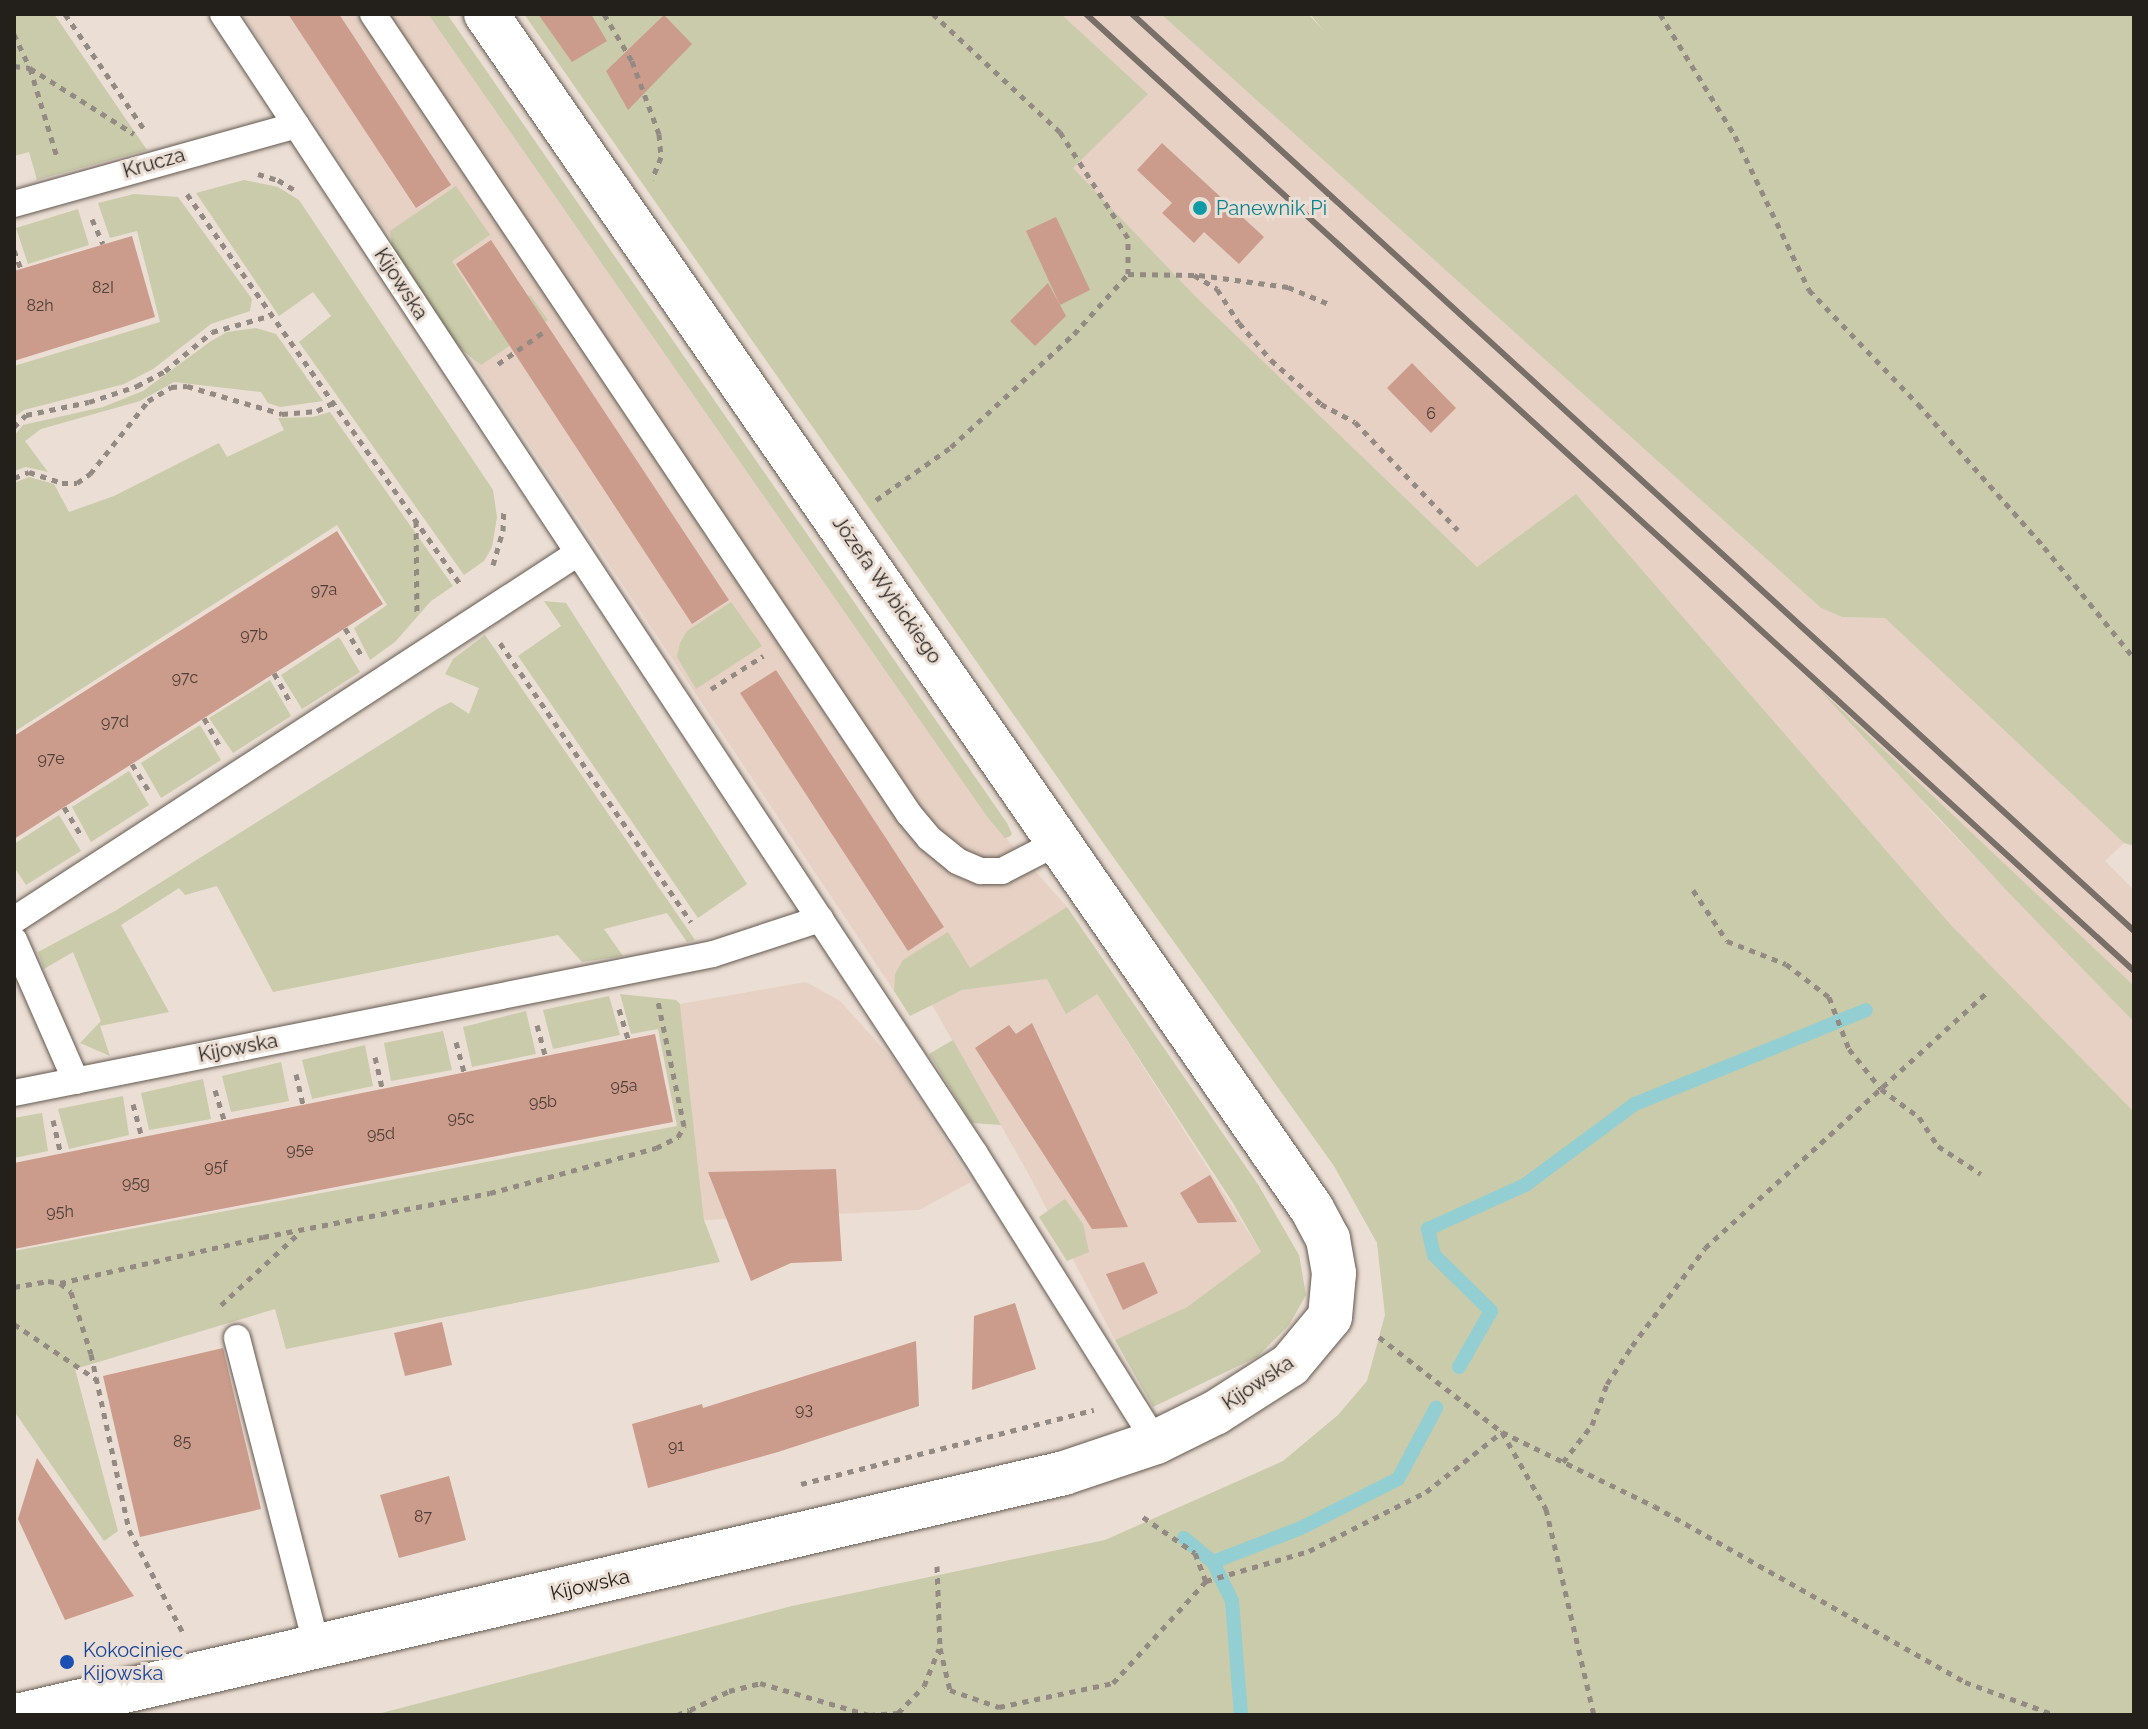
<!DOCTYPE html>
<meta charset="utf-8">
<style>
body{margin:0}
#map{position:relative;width:2148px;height:1729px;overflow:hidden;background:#ebded4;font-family:Raleway,sans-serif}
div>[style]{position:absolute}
.built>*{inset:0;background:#e6d1c4}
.green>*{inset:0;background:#c9cbaa}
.stream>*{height:14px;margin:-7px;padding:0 7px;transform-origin:7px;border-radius:7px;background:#92ced2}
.building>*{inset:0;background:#cb9c8c}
.path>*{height:5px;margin-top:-2.5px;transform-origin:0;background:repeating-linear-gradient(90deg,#938a83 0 6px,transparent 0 12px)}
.roads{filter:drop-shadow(0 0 2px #645950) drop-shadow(0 0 2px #645950)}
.lane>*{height:26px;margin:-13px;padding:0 13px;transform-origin:13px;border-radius:13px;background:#fff}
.secondary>*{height:44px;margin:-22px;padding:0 22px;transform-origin:22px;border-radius:22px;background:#fff}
.rail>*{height:6px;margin:-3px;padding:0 3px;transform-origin:3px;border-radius:3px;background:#776f68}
.dots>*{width:22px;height:22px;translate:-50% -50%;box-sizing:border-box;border:4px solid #ebded4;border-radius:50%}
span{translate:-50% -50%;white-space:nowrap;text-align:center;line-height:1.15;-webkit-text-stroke:6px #ebded4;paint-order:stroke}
.number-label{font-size:16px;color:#4d3e37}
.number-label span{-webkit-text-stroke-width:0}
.street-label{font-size:20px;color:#231f1b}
.culture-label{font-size:20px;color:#0d838f}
.left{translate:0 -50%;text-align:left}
.transit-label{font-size:20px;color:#164399}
.frame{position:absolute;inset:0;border:16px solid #231f1b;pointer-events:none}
</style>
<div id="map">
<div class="built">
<div style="clip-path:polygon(242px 14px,428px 14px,988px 818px,1067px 907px,969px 969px,948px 932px,895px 974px,894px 991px)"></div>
<div style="clip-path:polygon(1061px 14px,1161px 14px,1821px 608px,1842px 617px,1885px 618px,2124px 843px,2105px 861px,2134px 890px,2134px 995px,1917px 797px,2134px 1022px,2134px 1112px,1950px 924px,1576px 494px,1477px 567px,1194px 295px,1072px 168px,1147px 93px)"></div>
<div style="clip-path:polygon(1047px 979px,1097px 994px,1261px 1252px,1187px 1307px,1115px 1340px,1027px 1171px,931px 1003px,962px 990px)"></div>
<div style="clip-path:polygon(806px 982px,840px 1001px,896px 1063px,971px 1182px,919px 1210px,704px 1220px,680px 1004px)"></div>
</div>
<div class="green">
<div style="clip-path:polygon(14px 14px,54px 14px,147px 150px,37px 180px,29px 152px,14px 156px)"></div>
<div style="clip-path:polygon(428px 14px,447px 14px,1007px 823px,1012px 834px,1009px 837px,1005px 838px,988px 818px)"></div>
<div style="clip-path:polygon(524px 14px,1061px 14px,1148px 94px,1073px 168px,1194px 295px,1477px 567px,1576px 494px,1950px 924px,2134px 1112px,2134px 1715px,374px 1715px,792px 1606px,1105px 1540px,1283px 1461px,1338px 1415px,1367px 1381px,1385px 1315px,1377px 1243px,1334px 1166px,1104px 844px)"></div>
<div style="clip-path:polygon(1161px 14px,1308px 14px,1324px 31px,1310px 14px,2134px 14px,2134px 846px,2124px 843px,1885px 618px,1842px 617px,1821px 608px)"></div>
<div style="clip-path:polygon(244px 180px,278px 187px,299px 200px,493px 490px,497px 517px,492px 547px,484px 561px,464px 575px,299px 342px,331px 316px,313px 292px,279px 316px,196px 193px)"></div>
<div style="clip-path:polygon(456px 186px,490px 235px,452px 261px,490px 321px,530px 295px,548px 320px,481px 365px,460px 348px,429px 307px,392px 246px,390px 231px)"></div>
<div style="clip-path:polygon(134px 194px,178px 197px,252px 299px,250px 311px,211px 324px,153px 369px,124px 384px,24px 410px,14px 417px,14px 366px,160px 322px,137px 231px,110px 238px,98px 203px)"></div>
<div style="clip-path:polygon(78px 209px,89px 245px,28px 264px,16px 228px)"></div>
<div style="clip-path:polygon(256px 328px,276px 334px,323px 401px,280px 407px,268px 403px,261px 392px,174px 382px,140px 401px,41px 429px,25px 441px,48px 472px,26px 467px,14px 471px,14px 436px,23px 425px,103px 407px,143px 391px,211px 341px,227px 332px)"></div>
<div style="clip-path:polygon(330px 412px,453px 586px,431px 601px,395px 642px,370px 660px,354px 628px,387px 605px,337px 525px,14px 732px,14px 483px,29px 477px,54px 484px,69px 512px,114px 496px,219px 443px,227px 457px,284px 430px,278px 418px,313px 417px)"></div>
<div style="clip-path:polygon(544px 601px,566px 603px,747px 884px,698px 918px,518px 656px,561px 626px)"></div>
<div style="clip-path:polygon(731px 602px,762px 646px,696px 689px,677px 657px,680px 643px,687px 631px)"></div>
<div style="clip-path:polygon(485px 635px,695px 940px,687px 942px,667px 913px,604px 929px,623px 956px,582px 962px,558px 935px,273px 992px,217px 886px,185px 895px,179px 888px,121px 925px,169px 1012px,100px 1026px,110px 1056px,80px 1043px,101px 1021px,73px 952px,44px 969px,38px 952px,115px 911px,439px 708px,451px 702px,469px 714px,479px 688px,445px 674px,453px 659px)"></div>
<div style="clip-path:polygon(339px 637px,360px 672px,302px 709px,281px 675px)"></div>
<div style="clip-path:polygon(270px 680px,291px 716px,233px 753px,209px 718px)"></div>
<div style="clip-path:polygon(1814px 684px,2134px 986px,2134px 1022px,2010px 894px)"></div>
<div style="clip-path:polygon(200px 725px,221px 760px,161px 798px,141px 763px)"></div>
<div style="clip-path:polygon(129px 771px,149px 805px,91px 842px,72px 807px)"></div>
<div style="clip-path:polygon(59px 815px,81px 851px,26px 885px,14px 867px,14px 844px)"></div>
<div style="clip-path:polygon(1067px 907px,1259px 1186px,1299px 1255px,1306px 1295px,1289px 1325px,1257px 1357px,1153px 1407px,1115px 1340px,1187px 1307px,1261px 1252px,1233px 1203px,1097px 994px,1066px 1014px,1047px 979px,962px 990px,910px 1016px,894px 991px,895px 974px,903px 960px,948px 932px,970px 968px)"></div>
<div style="clip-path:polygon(620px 994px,676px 1000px,680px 1004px,704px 1220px,720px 1262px,286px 1349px,275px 1309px,75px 1369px,118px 1531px,104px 1541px,14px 1411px,14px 1251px,677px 1126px,658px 1029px,631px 1034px)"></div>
<div style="clip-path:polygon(609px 996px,620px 1035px,553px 1049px,543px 1010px)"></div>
<div style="clip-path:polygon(526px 1011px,536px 1054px,472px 1067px,463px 1027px)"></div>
<div style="clip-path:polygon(443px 1031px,452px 1070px,391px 1081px,384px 1043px)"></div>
<div style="clip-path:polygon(953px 1040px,1001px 1125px,972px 1123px,929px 1054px)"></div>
<div style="clip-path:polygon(365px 1045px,373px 1086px,312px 1099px,302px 1060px)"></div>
<div style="clip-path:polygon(281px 1062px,289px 1101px,231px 1112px,222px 1076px)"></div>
<div style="clip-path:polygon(203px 1079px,211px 1119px,149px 1130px,141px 1093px)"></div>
<div style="clip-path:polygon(123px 1096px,129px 1135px,69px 1149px,58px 1109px)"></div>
<div style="clip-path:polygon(42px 1113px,48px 1151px,14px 1158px,14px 1118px)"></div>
<div style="clip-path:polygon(1065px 1199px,1083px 1224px,1089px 1252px,1067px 1261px,1039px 1217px)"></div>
</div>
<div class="stream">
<div style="left:1459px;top:1367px;width:64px;rotate:-60.3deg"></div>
<div style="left:1491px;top:1311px;width:80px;rotate:-135.5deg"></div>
<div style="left:1434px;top:1255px;width:27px;rotate:-103deg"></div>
<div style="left:1428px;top:1229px;width:107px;rotate:-24.4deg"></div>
<div style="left:1525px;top:1185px;width:137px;rotate:-36.4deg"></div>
<div style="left:1635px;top:1104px;width:249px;rotate:-22.1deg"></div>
<div style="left:1184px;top:1538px;width:38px;rotate:40deg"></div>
<div style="left:1213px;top:1562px;width:94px;rotate:-21.1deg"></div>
<div style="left:1301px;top:1528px;width:109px;rotate:-26.8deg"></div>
<div style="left:1398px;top:1479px;width:81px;rotate:-61.8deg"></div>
<div style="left:1213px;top:1562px;width:43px;rotate:64deg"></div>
<div style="left:1232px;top:1601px;width:114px;rotate:85.5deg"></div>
</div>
<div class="building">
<div style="clip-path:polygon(288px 14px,339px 14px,451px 185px,416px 208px)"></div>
<div style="clip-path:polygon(538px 14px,591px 14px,607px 41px,572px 62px)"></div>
<div style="clip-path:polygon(664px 15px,692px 44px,628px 110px,606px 71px)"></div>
<div style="clip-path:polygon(1162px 143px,1264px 237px,1239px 264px,1204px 232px,1194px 243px,1162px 213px,1172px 203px,1137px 170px)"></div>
<div style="clip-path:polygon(1056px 217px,1090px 290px,1060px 305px,1026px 231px)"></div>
<div style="clip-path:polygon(132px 236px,155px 317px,14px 361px,14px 271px)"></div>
<div style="clip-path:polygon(491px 240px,729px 600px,692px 624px,456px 264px)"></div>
<div style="clip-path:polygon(1048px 283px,1066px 316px,1035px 346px,1010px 321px)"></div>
<div style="clip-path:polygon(1412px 363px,1456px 408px,1431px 433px,1387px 388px)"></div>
<div style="clip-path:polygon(337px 531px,383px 604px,14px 839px,14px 736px)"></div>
<div style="clip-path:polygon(776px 670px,944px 927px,908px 951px,740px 693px)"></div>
<div style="clip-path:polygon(1032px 1023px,1128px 1227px,1092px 1229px,975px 1048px,1009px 1025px,1016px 1034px)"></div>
<div style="clip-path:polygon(655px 1034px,673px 1122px,14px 1249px,14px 1163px)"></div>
<div style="clip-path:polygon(836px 1169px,842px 1261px,791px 1263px,751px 1281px,708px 1172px)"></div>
<div style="clip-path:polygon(1210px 1175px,1237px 1222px,1198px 1223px,1180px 1193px)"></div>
<div style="clip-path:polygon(1144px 1262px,1158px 1293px,1123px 1310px,1106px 1274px)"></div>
<div style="clip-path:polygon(1015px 1303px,1036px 1369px,972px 1390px,974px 1316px)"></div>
<div style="clip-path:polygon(442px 1322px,452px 1365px,405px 1376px,394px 1333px)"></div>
<div style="clip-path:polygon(916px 1341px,919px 1406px,778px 1452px,648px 1488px,632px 1424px,702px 1404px,703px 1408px)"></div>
<div style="clip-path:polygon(223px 1348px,261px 1509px,140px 1537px,103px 1376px)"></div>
<div style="clip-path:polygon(37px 1458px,134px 1596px,65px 1620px,18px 1519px)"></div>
<div style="clip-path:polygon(449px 1476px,466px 1540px,399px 1558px,380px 1495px)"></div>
</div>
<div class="path">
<div style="left:65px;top:14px;width:143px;rotate:55.5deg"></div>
<div style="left:604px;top:14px;width:55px;rotate:59.2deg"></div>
<div style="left:632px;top:61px;width:78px;rotate:69.7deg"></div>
<div style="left:659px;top:134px;width:23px;rotate:85deg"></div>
<div style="left:661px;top:157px;width:24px;rotate:112deg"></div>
<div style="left:1660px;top:14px;width:143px;rotate:58.4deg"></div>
<div style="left:1735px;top:136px;width:171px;rotate:64.3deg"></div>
<div style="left:1809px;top:290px;width:158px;rotate:46.3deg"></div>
<div style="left:1918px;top:404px;width:191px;rotate:48.6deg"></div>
<div style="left:2044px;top:547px;width:143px;rotate:51deg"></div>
<div style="left:14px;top:34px;width:38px;rotate:65deg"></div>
<div style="left:30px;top:68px;width:93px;rotate:73.1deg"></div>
<div style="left:14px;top:66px;width:16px;rotate:7deg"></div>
<div style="left:30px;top:68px;width:123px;rotate:32.4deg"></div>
<div style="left:258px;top:174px;width:21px;rotate:17deg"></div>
<div style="left:278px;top:180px;width:21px;rotate:31deg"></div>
<div style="left:187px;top:194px;width:477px;rotate:55deg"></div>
<div style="left:92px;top:219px;width:27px;rotate:66deg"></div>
<div style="left:14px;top:250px;width:20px;rotate:70deg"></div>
<div style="left:1128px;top:274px;width:66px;rotate:0.9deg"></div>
<div style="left:1194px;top:275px;width:27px;rotate:31deg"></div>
<div style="left:1217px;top:289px;width:40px;rotate:57.1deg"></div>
<div style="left:1239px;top:323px;width:49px;rotate:49.1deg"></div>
<div style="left:1271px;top:360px;width:67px;rotate:41.3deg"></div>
<div style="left:1321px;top:404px;width:38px;rotate:28deg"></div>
<div style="left:1355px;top:422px;width:149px;rotate:46.4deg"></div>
<div style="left:1199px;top:275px;width:90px;rotate:7.7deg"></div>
<div style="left:1288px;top:287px;width:44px;rotate:22.5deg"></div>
<div style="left:498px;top:364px;width:57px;rotate:-35.1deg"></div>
<div style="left:14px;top:427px;width:17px;rotate:-45deg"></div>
<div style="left:26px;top:415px;width:64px;rotate:-11.7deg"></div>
<div style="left:89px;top:402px;width:51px;rotate:-18.4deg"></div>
<div style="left:137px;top:386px;width:32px;rotate:-28deg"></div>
<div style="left:165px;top:371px;width:61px;rotate:-39.7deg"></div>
<div style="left:212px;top:332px;width:62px;rotate:-15.8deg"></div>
<div style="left:14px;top:478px;width:16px;rotate:-22deg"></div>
<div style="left:29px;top:472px;width:35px;rotate:18deg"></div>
<div style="left:62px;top:483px;width:15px"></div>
<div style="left:77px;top:483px;width:16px;rotate:-35deg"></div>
<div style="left:90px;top:474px;width:93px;rotate:-51.5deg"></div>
<div style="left:148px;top:401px;width:27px;rotate:-31deg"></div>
<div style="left:171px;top:387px;width:16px;rotate:-4deg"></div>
<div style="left:187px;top:386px;width:99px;rotate:16.4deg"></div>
<div style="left:282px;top:414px;width:35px;rotate:-5deg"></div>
<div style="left:317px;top:411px;width:18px;rotate:-27deg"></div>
<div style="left:876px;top:500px;width:92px;rotate:-35.2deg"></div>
<div style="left:951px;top:447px;width:167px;rotate:-42.6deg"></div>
<div style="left:1074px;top:334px;width:81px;rotate:-48deg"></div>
<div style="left:1128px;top:274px;width:36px;rotate:-90deg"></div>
<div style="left:1128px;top:238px;width:126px;rotate:-122.7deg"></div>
<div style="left:1060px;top:132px;width:173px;rotate:-137.1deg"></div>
<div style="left:416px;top:521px;width:94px;rotate:89.4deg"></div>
<div style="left:493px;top:565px;width:35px;rotate:-74deg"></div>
<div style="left:503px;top:531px;width:23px;rotate:-88deg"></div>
<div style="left:345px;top:628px;width:31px;rotate:59deg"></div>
<div style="left:500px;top:643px;width:338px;rotate:55.6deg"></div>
<div style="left:274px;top:673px;width:31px;rotate:61deg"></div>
<div style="left:711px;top:689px;width:62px;rotate:-32.4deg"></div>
<div style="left:204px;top:718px;width:31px;rotate:61deg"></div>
<div style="left:132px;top:764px;width:31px;rotate:58deg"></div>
<div style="left:64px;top:807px;width:31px;rotate:59deg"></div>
<div style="left:1693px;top:890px;width:61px;rotate:56.3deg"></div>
<div style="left:1727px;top:941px;width:63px;rotate:21.3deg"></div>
<div style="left:1786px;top:964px;width:54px;rotate:37.5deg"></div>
<div style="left:1829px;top:997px;width:56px;rotate:69deg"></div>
<div style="left:1849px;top:1049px;width:51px;rotate:51.3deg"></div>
<div style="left:1881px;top:1089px;width:47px;rotate:36.4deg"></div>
<div style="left:1919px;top:1117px;width:35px;rotate:57deg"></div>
<div style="left:1938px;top:1146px;width:51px;rotate:33.1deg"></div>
<div style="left:619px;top:1009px;width:31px;rotate:73deg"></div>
<div style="left:537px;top:1025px;width:31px;rotate:75deg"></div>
<div style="left:456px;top:1042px;width:31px;rotate:75deg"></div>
<div style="left:375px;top:1057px;width:32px;rotate:77deg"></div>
<div style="left:296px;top:1074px;width:31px;rotate:77deg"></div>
<div style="left:215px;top:1090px;width:31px;rotate:73deg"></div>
<div style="left:133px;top:1104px;width:34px;rotate:75deg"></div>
<div style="left:53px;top:1120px;width:35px;rotate:77deg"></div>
<div style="left:60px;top:1283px;width:208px;rotate:-12.8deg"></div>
<div style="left:263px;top:1237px;width:231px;rotate:-11deg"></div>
<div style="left:490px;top:1193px;width:172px;rotate:-15.2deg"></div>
<div style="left:656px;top:1148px;width:25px;rotate:-27deg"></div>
<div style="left:678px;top:1137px;width:13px;rotate:-61deg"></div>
<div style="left:684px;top:1126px;width:127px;rotate:-101.8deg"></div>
<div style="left:14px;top:1287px;width:35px;rotate:-10deg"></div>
<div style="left:48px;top:1281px;width:12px;rotate:9deg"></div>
<div style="left:60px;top:1283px;width:14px;rotate:39deg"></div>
<div style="left:71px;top:1292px;width:65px;rotate:72.1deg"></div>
<div style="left:91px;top:1354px;width:180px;rotate:77.8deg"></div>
<div style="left:129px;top:1530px;width:116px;rotate:62.3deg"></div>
<div style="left:221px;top:1305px;width:106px;rotate:-42.7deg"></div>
<div style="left:14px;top:1324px;width:99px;rotate:33.9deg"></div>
<div style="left:1379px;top:1337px;width:155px;rotate:37.7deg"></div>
<div style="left:1502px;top:1432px;width:89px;rotate:60.3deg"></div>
<div style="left:1546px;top:1509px;width:212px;rotate:76.9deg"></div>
<div style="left:1563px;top:1462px;width:47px;rotate:-51.9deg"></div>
<div style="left:1592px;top:1425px;width:44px;rotate:-69.9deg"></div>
<div style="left:1607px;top:1384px;width:45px;rotate:-56.7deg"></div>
<div style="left:1632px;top:1346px;width:122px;rotate:-53.3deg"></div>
<div style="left:1705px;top:1248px;width:381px;rotate:-42.2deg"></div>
<div style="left:801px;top:1484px;width:302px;rotate:-14.2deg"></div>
<div style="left:1143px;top:1517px;width:63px;rotate:34.7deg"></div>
<div style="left:1195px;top:1553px;width:30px;rotate:69deg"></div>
<div style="left:937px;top:1566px;width:82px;rotate:87.9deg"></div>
<div style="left:940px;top:1648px;width:43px;rotate:76.6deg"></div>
<div style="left:950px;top:1690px;width:52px;rotate:19.1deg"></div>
<div style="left:999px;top:1707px;width:116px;rotate:-11.9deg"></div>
<div style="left:1113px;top:1683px;width:138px;rotate:-47.6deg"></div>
<div style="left:1206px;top:1581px;width:107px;rotate:-16.2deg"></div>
<div style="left:1309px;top:1551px;width:131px;rotate:-26.8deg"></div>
<div style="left:1426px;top:1492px;width:97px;rotate:-38.3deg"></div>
<div style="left:1502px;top:1432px;width:169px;rotate:26deg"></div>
<div style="left:1654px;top:1506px;width:357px;rotate:29.5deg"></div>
<div style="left:1965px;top:1682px;width:96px;rotate:20.1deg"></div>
<div style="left:677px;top:1715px;width:13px;rotate:-23deg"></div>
<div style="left:689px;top:1715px;width:5px;rotate:-79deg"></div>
<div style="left:690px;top:1710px;width:43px;rotate:-26deg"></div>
<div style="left:729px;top:1691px;width:32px;rotate:-14deg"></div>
<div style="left:760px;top:1683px;width:114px;rotate:16.4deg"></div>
<div style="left:869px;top:1715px;width:29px;rotate:-4deg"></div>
<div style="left:898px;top:1713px;width:37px;rotate:-46deg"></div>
<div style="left:924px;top:1686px;width:40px;rotate:-68deg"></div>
</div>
<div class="roads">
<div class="lane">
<div style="left:223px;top:14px;width:1366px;rotate:56.59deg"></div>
<div style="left:975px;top:1154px;width:340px;rotate:57.9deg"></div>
<div style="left:373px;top:14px;width:963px;rotate:56.18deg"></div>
<div style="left:909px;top:814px;width:31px;rotate:50deg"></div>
<div style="left:929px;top:838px;width:36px;rotate:39deg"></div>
<div style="left:957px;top:861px;width:26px;rotate:23deg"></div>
<div style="left:981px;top:871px;width:21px"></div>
<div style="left:1002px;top:871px;width:65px;rotate:-27.3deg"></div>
<div style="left:14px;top:204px;width:293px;rotate:-15.6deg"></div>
<div style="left:14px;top:920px;width:673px;rotate:-33.05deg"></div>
<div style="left:14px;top:940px;width:154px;rotate:66.3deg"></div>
<div style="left:14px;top:1093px;width:713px;rotate:-11.25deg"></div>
<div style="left:713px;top:954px;width:113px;rotate:-18.1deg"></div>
<div style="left:237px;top:1338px;width:319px;rotate:75.5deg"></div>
</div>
<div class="secondary">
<div style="left:21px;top:1715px;width:1071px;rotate:-13.06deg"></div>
<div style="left:1064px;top:1473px;width:97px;rotate:-18.6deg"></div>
<div style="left:1156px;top:1442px;width:66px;rotate:-26.2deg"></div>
<div style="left:1215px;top:1413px;width:89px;rotate:-32.6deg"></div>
<div style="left:1290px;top:1365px;width:62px;rotate:-50.2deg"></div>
<div style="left:1330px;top:1317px;width:44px;rotate:-84.8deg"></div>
<div style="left:1334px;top:1273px;width:35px;rotate:-100deg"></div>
<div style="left:1328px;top:1239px;width:34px;rotate:-118deg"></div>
<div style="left:1312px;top:1209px;width:1453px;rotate:-124.65deg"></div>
</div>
</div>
<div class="rail">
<div style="left:1086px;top:14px;width:1419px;rotate:42.4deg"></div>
<div style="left:1132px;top:14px;width:1358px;rotate:42.46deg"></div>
</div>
<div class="dots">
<div style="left:1200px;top:208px;background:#0f9aa8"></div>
<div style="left:67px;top:1662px;background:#1a4fb4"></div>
</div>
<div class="number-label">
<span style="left:103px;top:288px">82I</span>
<span style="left:40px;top:306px">82h</span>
<span style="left:1431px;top:414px">6</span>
<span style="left:324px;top:590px">97a</span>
<span style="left:254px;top:635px">97b</span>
<span style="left:185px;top:678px">97c</span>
<span style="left:115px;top:722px">97d</span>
<span style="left:51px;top:759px">97e</span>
<span style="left:624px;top:1086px">95a</span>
<span style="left:543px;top:1102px">95b</span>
<span style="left:461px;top:1118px">95c</span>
<span style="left:381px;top:1134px">95d</span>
<span style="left:300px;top:1150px">95e</span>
<span style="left:216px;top:1167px">95f</span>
<span style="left:136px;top:1183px">95g</span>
<span style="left:60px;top:1212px">95h</span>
<span style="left:804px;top:1410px">93</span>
<span style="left:182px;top:1442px">85</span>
<span style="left:676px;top:1446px">91</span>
<span style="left:423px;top:1517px">87</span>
</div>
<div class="street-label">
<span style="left:154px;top:163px;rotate:-16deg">Krucza</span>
<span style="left:401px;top:284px;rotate:57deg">Kijowska</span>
<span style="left:887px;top:590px;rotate:55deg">Józefa Wybickiego</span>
<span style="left:238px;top:1048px;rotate:-11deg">Kijowska</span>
<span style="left:1258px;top:1383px;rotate:-34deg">Kijowska</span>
<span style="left:590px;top:1585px;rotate:-13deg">Kijowska</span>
</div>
<div class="culture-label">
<span class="left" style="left:1216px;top:208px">Panewnik Pi</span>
</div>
<div class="transit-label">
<span class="left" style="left:83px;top:1662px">Kokociniec<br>Kijowska</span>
</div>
<div class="frame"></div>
</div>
